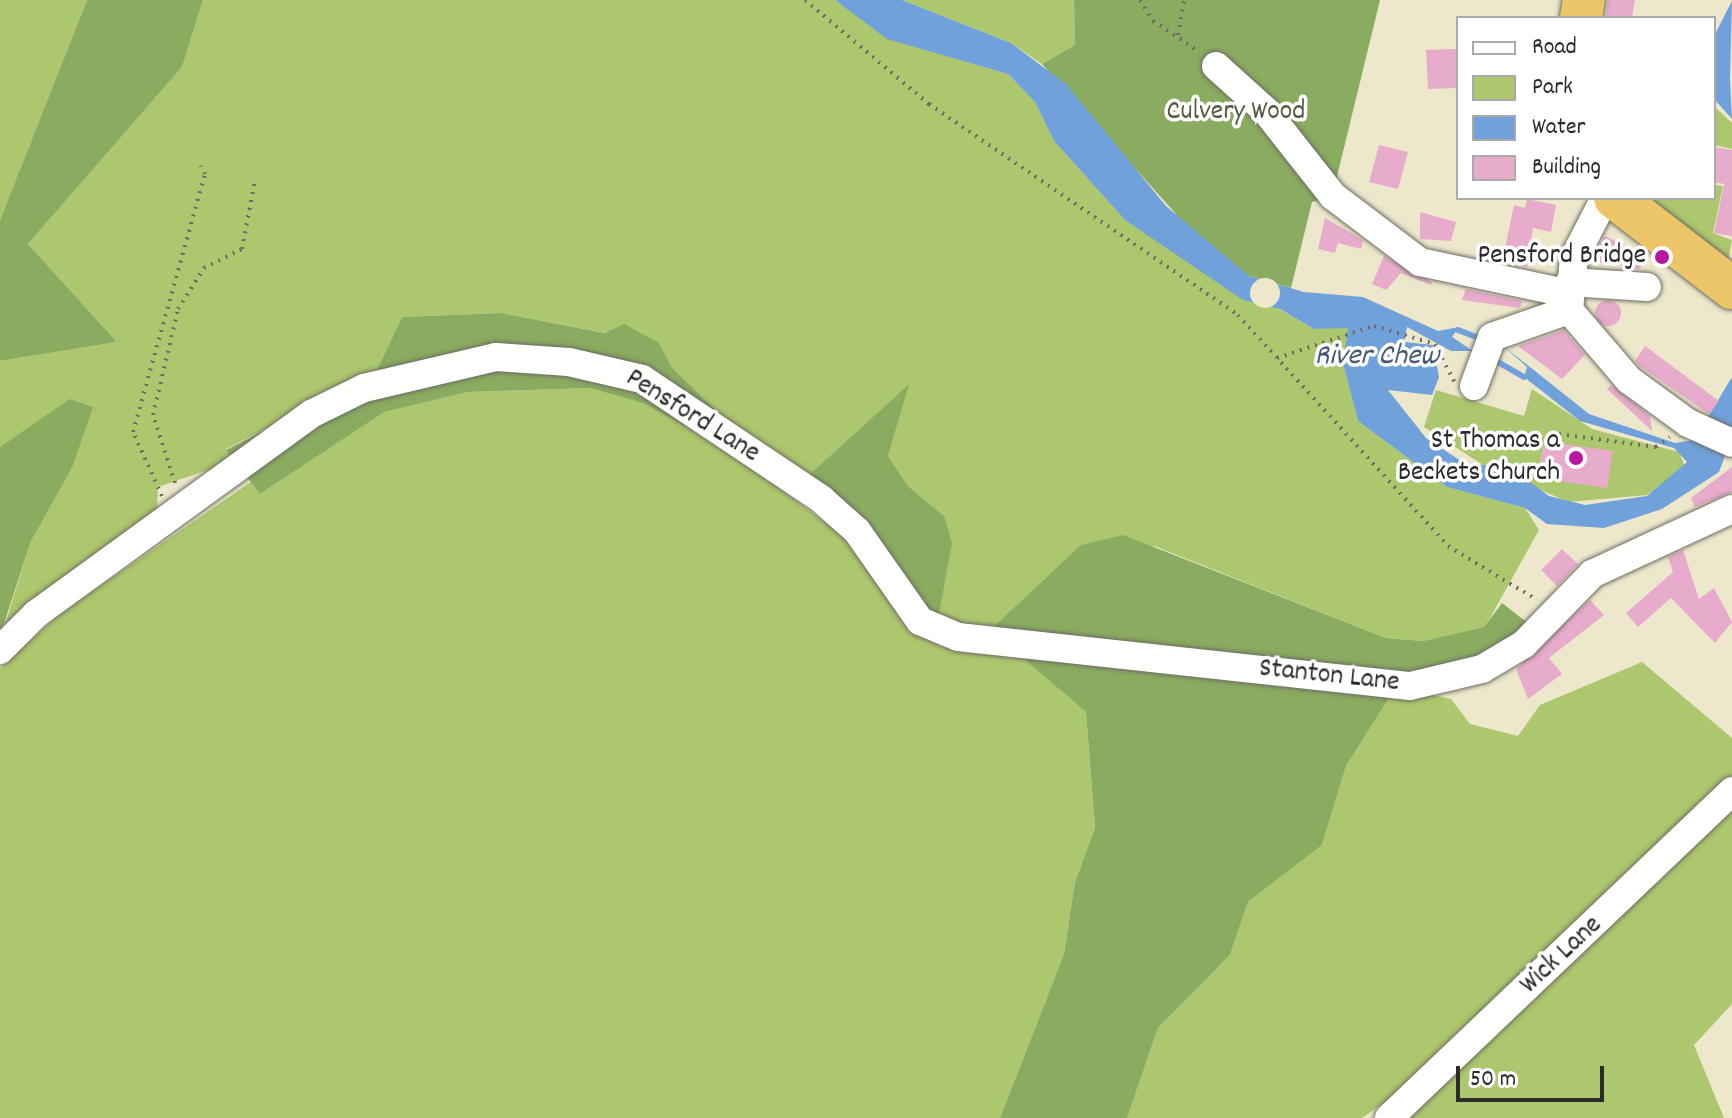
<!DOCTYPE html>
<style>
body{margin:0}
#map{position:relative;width:1732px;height:1118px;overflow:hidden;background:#ede8cc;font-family:Dekko,sans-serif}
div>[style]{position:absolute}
.green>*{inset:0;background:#acc76d}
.forest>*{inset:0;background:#89ac60}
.water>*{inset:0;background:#71a1db}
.pier>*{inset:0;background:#ede8cc}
.round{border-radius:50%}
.stream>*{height:6px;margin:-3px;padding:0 3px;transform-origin:3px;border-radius:3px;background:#71a1db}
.building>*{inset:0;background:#e7accb}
.path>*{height:4px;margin-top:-2px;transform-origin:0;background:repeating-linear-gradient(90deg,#6f6d63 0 2px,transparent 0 8px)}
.roads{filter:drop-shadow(0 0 2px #6f6d63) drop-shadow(0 0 2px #6f6d63)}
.minor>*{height:28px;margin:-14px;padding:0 14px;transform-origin:14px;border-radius:14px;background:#fff}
.highway>*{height:42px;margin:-21px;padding:0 21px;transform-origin:21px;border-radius:21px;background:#edc569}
.dots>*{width:22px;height:22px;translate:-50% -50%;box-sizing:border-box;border:4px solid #fff;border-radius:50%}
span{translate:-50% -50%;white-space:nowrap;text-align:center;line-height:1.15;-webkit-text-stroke:7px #fff;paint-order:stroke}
.park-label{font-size:28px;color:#525a3f}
.poi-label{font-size:28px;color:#2b2b2b}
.right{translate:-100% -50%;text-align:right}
.street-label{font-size:28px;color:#2b2b2b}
.water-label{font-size:30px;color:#475a71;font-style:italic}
.legend{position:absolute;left:1456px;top:16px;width:260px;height:184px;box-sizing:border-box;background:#fff;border:2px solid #aaa;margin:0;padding:10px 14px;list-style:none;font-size:24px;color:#2b2b2b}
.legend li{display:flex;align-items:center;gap:16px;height:40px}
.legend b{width:40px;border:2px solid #aaa}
.scale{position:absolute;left:1456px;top:1066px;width:148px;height:36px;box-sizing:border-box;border:4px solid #2b2b2b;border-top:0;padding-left:10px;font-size:24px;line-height:28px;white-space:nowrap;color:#2b2b2b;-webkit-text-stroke:6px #fff;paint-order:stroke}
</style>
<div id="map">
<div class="green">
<div style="clip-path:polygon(0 0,87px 0,0 220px)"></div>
<div style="clip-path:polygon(203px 0,835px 0,903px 43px,1008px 74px,1035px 102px,1054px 141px,1125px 220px,1314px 329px,1349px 327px,1343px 364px,1358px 421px,1447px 487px,1525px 508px,1539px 530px,1485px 627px,1423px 641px,1386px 638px,1154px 546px,1018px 606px,984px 636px,937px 625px,944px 516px,908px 486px,888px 456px,908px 385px,810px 474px,726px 420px,671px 368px,659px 343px,502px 313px,402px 317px,376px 372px,226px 449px,234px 461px,158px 487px,157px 517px,2px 634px,31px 541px,72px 468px,15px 437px,0 447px,0 361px,117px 342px,28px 244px,182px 67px)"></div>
<div style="clip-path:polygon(902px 0,1074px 0,1075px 45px,1042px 64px,1011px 43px)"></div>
<div style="clip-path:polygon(1714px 106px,1732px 123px,1732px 149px,1714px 145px)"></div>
<div style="clip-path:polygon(1714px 185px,1723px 186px,1713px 233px,1732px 240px,1728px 261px,1641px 198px,1714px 198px)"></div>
<div style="clip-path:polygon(590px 388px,645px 404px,732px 453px,847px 539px,911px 630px,941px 647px,1013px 650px,1086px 712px,1095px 828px,1075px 882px,1064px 954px,1000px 1118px,0 1118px,0 668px,61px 613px,251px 482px,260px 494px,383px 412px,468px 392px)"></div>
<div style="clip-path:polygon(1532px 389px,1592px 429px,1679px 452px,1685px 467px,1647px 495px,1568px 502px,1523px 482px,1510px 463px,1483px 465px,1424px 427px,1436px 390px,1524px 416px)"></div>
<div style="clip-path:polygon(1642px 662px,1732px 738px,1732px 777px,1405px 1088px,1362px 1118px,1127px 1118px,1158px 1028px,1230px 955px,1248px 902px,1322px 845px,1346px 766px,1396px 687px,1451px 699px,1470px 724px,1518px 736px,1540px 705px)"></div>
<div style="clip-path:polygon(1732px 810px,1732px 1004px,1694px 1045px,1724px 1118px,1407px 1118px)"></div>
</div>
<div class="forest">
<div style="clip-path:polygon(87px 0,203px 0,182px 67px,28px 244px,117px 342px,0 361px,0 220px)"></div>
<div style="clip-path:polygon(1074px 0,1380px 0,1332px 197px,1312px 202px,1291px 288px,1249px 276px,1183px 222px,1042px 64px,1075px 45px)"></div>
<div style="clip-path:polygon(502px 313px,605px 333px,624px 324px,659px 343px,672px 368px,726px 420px,732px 453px,645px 404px,590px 388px,468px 392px,384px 412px,260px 494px,226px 450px,376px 372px,402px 317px)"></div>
<div style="clip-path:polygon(909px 384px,888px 456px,908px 486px,944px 516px,952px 543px,937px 625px,810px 474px)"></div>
<div style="clip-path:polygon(70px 399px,93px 407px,72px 468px,31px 541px,0 636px,0 447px)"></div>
<div style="clip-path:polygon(1123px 535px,1386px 638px,1423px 641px,1484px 627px,1502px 603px,1530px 625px,1520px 639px,1410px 684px,984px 636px,1081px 545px)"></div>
<div style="clip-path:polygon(1013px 650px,1396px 687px,1346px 766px,1322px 845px,1248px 902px,1230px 955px,1158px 1028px,1127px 1118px,1000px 1118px,1064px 954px,1075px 882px,1095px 828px,1086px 712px)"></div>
</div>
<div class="water">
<div style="clip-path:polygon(835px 0,902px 0,1011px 43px,1066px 84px,1166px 206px,1249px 276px,1304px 292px,1363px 297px,1438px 331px,1459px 327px,1452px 337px,1473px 351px,1451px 351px,1407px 327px,1404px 342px,1433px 345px,1439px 377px,1432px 395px,1388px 390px,1426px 438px,1464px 463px,1511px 468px,1549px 496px,1585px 505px,1647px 496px,1687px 462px,1674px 448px,1580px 421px,1524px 377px,1527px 367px,1501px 344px,1589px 414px,1675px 443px,1694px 440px,1732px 377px,1732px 437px,1719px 472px,1662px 509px,1604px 528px,1547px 524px,1525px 508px,1447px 487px,1358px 421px,1343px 364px,1348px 328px,1314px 329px,1280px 309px,1243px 300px,1125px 220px,1054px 141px,1035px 102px,1008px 74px,887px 39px)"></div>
<div style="clip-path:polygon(1732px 1px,1730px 79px,1732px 119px,1714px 99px,1714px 36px)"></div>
</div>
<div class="pier">
<div class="round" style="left:1250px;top:278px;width:30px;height:30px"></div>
</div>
<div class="stream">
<div style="left:1458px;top:330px;width:28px;rotate:21deg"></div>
<div style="left:1491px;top:358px;width:38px;rotate:30deg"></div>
</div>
<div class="building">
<div style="clip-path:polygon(1608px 0,1635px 0,1632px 18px,1606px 18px)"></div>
<div style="clip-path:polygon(1456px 49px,1457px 88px,1428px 89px,1426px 50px)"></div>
<div style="clip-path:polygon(1379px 145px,1408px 152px,1398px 189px,1369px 182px)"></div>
<div style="clip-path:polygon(1714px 147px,1732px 150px,1732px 236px,1714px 233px,1724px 184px,1714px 182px)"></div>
<div style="clip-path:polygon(1527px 199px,1556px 205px,1551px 232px,1533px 228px,1527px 267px,1502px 262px,1514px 205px,1525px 208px)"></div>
<div style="clip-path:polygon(1420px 212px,1456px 222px,1451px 241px,1420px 239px)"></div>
<div style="clip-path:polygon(1325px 218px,1363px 240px,1361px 249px,1338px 243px,1335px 253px,1318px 249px)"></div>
<div style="clip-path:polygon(1605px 236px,1645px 255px,1640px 269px,1591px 261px)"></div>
<div style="clip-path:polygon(1384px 256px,1432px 282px,1431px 285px,1401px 273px,1386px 290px,1372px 284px)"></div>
<div style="clip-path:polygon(1466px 289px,1522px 301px,1520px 308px,1462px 300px)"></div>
<div class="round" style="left:1595px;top:300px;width:26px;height:26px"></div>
<div style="clip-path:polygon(1564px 330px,1585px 355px,1562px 379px,1518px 346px)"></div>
<div style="clip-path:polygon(1645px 346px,1719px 401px,1709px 414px,1641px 367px,1635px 361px)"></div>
<div style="clip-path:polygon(1611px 385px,1650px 416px,1652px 431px,1607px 389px)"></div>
<div style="clip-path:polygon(1563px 444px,1613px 451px,1607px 488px,1558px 481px,1560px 467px,1540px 464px,1543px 446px)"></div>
<div style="clip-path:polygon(1732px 467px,1732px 492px,1695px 507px,1691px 498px)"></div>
<div style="clip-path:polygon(1562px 549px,1578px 564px,1557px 586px,1541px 570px)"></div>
<div style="clip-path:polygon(1683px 550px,1699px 599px,1714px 588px,1732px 622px,1715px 643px,1671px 598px,1638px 627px,1626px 613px,1673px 572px,1668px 557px)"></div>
<div style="clip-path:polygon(1590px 600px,1604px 615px,1549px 658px,1562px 674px,1528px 699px,1516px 669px)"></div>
</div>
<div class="path">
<div style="left:805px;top:0;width:162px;rotate:40deg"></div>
<div style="left:929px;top:104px;width:374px;rotate:34.3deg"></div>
<div style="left:1238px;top:315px;width:312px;rotate:47.7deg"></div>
<div style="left:1448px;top:546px;width:104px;rotate:31.2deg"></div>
<div style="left:1140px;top:0;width:25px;rotate:58deg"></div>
<div style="left:1153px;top:21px;width:56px;rotate:33.4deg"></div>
<div style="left:1178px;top:35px;width:36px;rotate:-80deg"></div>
<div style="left:1277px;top:358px;width:102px;rotate:-18.3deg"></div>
<div style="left:1374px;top:326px;width:64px;rotate:16.4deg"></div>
<div style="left:1435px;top:344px;width:42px;rotate:62.8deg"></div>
<div style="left:1559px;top:434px;width:98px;rotate:7.6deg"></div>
<div style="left:1656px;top:447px;width:17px;rotate:-36deg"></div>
<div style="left:175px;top:483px;width:71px;rotate:-107.9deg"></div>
<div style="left:153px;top:415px;width:109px;rotate:-76.7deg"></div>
<div style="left:178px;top:309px;width:49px;rotate:-57.6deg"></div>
<div style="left:204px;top:268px;width:42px;rotate:-26.6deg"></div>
<div style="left:242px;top:249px;width:70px;rotate:-79.3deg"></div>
<div style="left:162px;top:496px;width:70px;rotate:-114.4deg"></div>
<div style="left:133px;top:432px;width:268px;rotate:-74.4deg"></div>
<div style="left:205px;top:174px;width:9px;rotate:-117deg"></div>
</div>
<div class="roads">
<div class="minor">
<div style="left:1216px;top:66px;width:67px;rotate:42deg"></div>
<div style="left:1266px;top:111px;width:108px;rotate:51.8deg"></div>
<div style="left:1333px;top:196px;width:109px;rotate:37.2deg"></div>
<div style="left:1420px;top:262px;width:149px;rotate:12deg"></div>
<div style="left:1605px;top:198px;width:68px;rotate:117.3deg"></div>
<div style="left:1574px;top:258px;width:52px;rotate:95.5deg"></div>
<div style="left:1569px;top:310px;width:92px;rotate:49.4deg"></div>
<div style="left:1629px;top:380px;width:73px;rotate:36.1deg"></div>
<div style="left:1688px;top:423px;width:48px;rotate:24.4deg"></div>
<div style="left:1570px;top:282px;width:77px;rotate:3.7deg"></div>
<div style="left:1474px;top:386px;width:52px;rotate:-69.8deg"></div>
<div style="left:1492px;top:337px;width:82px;rotate:-19.3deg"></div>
<div style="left:0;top:650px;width:51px;rotate:-45deg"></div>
<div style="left:36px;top:614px;width:340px;rotate:-36deg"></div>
<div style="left:311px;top:414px;width:59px;rotate:-26.1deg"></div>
<div style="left:364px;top:388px;width:136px;rotate:-13.2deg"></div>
<div style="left:496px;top:357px;width:73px;rotate:3.9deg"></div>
<div style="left:569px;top:362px;width:75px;rotate:13.1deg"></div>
<div style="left:642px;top:379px;width:216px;rotate:33.8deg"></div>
<div style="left:821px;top:499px;width:48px;rotate:41.6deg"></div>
<div style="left:857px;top:531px;width:110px;rotate:55deg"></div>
<div style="left:920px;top:621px;width:41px;rotate:22.8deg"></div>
<div style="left:958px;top:637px;width:455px;rotate:6.2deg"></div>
<div style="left:1410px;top:686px;width:74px;rotate:-13.3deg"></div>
<div style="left:1482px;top:669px;width:49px;rotate:-30.8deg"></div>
<div style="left:1524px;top:644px;width:98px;rotate:-45.8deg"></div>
<div style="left:1592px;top:574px;width:154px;rotate:-24.9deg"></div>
<div style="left:1389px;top:1118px;width:474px;rotate:-43.6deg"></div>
</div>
<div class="highway">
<div style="left:1581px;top:18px;width:18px;rotate:-81deg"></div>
<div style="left:1615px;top:198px;width:148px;rotate:37.6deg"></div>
</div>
</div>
<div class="dots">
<div style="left:1662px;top:257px;background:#b5179e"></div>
<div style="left:1576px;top:458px;background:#b5179e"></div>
</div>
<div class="park-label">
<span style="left:1236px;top:113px">Culvery Wood</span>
</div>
<div class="poi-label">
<span class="right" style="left:1646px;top:257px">Pensford Bridge</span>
<span class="right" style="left:1560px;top:458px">St Thomas a<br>Beckets Church</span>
</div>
<div class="street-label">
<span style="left:692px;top:417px;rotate:32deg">Pensford Lane</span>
<span style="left:1329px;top:677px;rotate:6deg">Stanton Lane</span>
<span style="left:1562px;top:956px;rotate:-43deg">Wick Lane</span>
</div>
<div class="water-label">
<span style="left:1377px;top:358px">River Chew</span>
</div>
<ul class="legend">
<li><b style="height:10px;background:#fff"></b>Road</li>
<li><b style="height:22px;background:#acc76d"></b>Park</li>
<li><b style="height:22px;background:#71a1db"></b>Water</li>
<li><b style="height:22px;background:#e7accb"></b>Building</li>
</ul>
<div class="scale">50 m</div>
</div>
